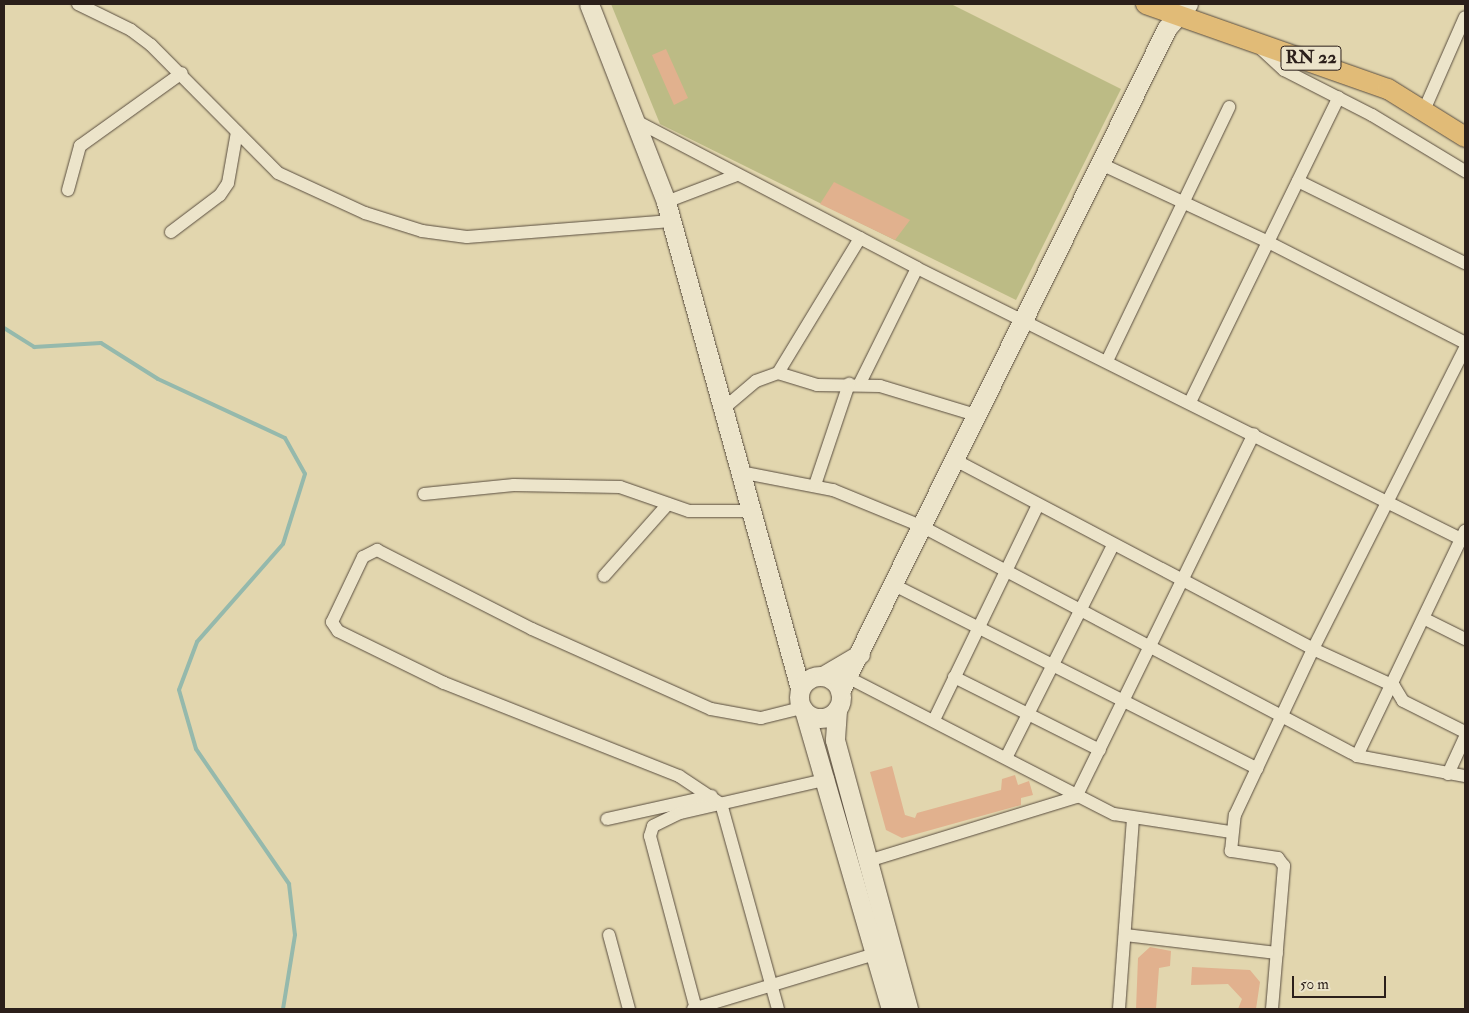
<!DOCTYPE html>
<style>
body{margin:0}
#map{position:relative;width:1469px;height:1013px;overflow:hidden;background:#e2d6ae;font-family:"IM FELL Double Pica",serif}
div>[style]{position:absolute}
.green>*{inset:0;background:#bcbb85}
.stream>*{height:4px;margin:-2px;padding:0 2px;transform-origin:2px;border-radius:2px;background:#95b9ac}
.building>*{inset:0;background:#e1b18e}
.roads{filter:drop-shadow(0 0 1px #594d3f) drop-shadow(0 0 1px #594d3f)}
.street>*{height:12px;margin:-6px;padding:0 6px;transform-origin:6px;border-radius:6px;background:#ece4ca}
.secondary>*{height:19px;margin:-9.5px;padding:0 9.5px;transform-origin:9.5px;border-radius:9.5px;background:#ece4ca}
.secondary>.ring{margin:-9.5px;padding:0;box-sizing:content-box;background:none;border:19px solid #ece4ca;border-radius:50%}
.primary>*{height:20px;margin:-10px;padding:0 10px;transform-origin:10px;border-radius:10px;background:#e1bb77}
span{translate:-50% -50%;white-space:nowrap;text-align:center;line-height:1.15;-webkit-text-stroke:5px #ece4ca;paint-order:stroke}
.shield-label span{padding:1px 4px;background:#ece4ca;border:1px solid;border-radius:4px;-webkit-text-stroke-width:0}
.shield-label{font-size:18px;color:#2b1f1a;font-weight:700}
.frame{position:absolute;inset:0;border:5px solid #2b1f1a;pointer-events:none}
.scale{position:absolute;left:1292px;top:976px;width:94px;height:22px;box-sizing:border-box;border:2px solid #2b1f1a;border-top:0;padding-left:6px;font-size:15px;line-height:18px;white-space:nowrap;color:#2b1f1a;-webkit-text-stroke:4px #ece4ca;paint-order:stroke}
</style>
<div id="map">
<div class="green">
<div style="clip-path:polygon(611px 4px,951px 4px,1121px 89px,1016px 300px,660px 124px)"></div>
</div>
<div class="stream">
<div style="left:4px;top:328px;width:36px;rotate:32deg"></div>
<div style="left:34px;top:347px;width:67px;rotate:-3.4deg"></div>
<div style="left:101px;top:343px;width:67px;rotate:32.3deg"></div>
<div style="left:158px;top:379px;width:140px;rotate:24.9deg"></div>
<div style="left:285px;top:438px;width:41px;rotate:60.9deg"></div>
<div style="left:305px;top:474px;width:73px;rotate:107.4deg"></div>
<div style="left:283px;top:544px;width:130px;rotate:131.3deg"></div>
<div style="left:197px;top:642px;width:51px;rotate:110.6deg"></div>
<div style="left:179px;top:690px;width:61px;rotate:73.9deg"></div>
<div style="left:196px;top:749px;width:164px;rotate:55.4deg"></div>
<div style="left:289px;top:884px;width:51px;rotate:83.3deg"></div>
<div style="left:295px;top:935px;width:75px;rotate:99.2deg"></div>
</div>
<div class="building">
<div style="clip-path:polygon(666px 49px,688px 98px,674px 105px,652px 55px)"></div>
<div style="clip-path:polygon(834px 182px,910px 220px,895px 240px,820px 204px)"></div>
<div style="clip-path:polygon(892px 766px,905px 815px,915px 818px,917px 813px,1001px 790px,1002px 779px,1015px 775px,1018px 785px,1029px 781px,1033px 795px,1021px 798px,1021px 805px,902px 838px,886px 830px,870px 772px)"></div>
<div style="clip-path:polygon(1150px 947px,1171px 951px,1170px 966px,1159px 968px,1156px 1009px,1136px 1009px,1138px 958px)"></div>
<div style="clip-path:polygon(1192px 967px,1250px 970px,1260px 982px,1256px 1009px,1238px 1009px,1242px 999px,1228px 984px,1191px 985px)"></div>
</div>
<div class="roads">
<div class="street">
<div style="left:78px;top:4px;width:59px;rotate:26.1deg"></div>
<div style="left:131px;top:30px;width:25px;rotate:37deg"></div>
<div style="left:151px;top:45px;width:180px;rotate:45.2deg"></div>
<div style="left:278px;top:173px;width:96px;rotate:24.7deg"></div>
<div style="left:365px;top:213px;width:60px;rotate:17.5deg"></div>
<div style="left:422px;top:231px;width:45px;rotate:7.6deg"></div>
<div style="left:467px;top:237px;width:205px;rotate:-4.5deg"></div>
<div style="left:1257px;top:45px;width:37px;rotate:43deg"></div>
<div style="left:1284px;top:70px;width:99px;rotate:27.1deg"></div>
<div style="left:1372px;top:115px;width:109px;rotate:31.1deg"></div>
<div style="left:1425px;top:108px;width:99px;rotate:-66.3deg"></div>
<div style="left:638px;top:122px;width:315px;rotate:27.6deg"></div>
<div style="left:917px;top:268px;width:612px;rotate:26.48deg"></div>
<div style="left:1101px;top:164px;width:184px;rotate:25deg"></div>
<div style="left:1268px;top:242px;width:221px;rotate:27.1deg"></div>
<div style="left:1298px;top:181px;width:186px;rotate:26.2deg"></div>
<div style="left:68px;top:190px;width:46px;rotate:-74.7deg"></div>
<div style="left:80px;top:146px;width:125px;rotate:-35.6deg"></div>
<div style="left:666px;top:202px;width:76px;rotate:-20.8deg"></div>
<div style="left:171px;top:232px;width:61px;rotate:-37.1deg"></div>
<div style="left:220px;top:195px;width:14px;rotate:-56deg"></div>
<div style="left:228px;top:183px;width:52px;rotate:-80deg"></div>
<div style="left:1107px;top:361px;width:282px;rotate:-64.3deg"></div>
<div style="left:778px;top:373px;width:158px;rotate:-58.7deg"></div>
<div style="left:860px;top:383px;width:128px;rotate:-63.6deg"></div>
<div style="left:1190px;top:402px;width:339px;rotate:-64deg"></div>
<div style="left:723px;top:409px;width:43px;rotate:-40.3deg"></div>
<div style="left:756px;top:381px;width:23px;rotate:-20deg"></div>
<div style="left:778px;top:373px;width:41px;rotate:17.1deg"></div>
<div style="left:817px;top:385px;width:63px;rotate:0.9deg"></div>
<div style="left:880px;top:386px;width:100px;rotate:16.8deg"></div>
<div style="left:955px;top:460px;width:405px;rotate:27.8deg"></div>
<div style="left:1313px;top:649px;width:89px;rotate:24.6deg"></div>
<div style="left:1394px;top:686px;width:17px;rotate:59deg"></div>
<div style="left:1403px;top:701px;width:69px;rotate:26.6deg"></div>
<div style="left:740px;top:472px;width:95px;rotate:11deg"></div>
<div style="left:833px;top:490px;width:97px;rotate:22.3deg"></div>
<div style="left:923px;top:527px;width:491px;rotate:27.8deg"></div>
<div style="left:1357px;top:756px;width:110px;rotate:10.5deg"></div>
<div style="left:815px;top:485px;width:107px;rotate:-71.4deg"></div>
<div style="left:424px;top:494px;width:90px;rotate:-5.7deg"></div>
<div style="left:514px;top:485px;width:106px;rotate:1.1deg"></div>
<div style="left:620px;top:487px;width:73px;rotate:19.2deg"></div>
<div style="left:689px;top:511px;width:60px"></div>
<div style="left:604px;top:576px;width:96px;rotate:-48.4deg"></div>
<div style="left:894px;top:585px;width:407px;rotate:26.8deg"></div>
<div style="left:1425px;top:619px;width:45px;rotate:26.6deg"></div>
<div style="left:954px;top:677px;width:163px;rotate:26.6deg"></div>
<div style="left:849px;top:678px;width:298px;rotate:27.2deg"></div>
<div style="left:1114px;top:814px;width:117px;rotate:8.8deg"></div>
<div style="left:934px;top:720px;width:239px;rotate:-64.2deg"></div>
<div style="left:1357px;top:756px;width:250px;rotate:-64.4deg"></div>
<div style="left:1006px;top:758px;width:238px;rotate:-63.3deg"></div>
<div style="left:1448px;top:774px;width:41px;rotate:-65.3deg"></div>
<div style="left:607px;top:819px;width:107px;rotate:-12.5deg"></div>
<div style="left:868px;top:861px;width:218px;rotate:-17.1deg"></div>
<div style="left:1076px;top:797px;width:404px;rotate:-63.9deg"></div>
<div style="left:609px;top:935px;width:77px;rotate:74.9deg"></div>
<div style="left:1125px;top:935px;width:153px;rotate:6.8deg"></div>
<div style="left:693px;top:1009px;width:190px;rotate:-16.8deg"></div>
<div style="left:696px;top:1009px;width:179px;rotate:-104.9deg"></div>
<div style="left:650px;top:836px;width:10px;rotate:-73deg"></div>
<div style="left:653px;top:826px;width:30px;rotate:-26deg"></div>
<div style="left:680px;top:813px;width:152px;rotate:-12.9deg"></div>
<div style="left:778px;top:1009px;width:213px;rotate:-105.5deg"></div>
<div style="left:721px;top:804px;width:50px;rotate:-146.3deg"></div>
<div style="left:679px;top:776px;width:253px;rotate:-158.4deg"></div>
<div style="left:444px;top:683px;width:118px;rotate:-153.9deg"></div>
<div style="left:338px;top:631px;width:11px;rotate:-124deg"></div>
<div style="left:332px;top:622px;width:72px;rotate:-64.5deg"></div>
<div style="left:363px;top:557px;width:16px;rotate:-27deg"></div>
<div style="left:377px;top:550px;width:174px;rotate:27deg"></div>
<div style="left:532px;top:629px;width:196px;rotate:24.1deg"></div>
<div style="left:711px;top:709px;width:51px;rotate:10.2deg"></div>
<div style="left:761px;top:718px;width:41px;rotate:-14deg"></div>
<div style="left:1119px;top:1009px;width:190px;rotate:-85.8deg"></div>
<div style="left:1272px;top:1009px;width:144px;rotate:-85.2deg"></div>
<div style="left:1284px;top:866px;width:10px;rotate:-127deg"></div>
<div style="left:1278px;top:858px;width:48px;rotate:-171.5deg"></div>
<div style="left:1231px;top:851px;width:36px;rotate:-84deg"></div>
<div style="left:1235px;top:815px;width:183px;rotate:-64.8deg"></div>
<div style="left:1313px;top:649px;width:337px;rotate:-63.2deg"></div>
</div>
<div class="secondary">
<div style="left:589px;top:4px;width:212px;rotate:68.7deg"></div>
<div style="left:666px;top:202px;width:504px;rotate:74.59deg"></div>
<div class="ring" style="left:799px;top:676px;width:23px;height:23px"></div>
<div style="left:823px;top:676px;width:43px;rotate:-30.7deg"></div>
<div style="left:840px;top:691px;width:739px;rotate:-63.75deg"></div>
<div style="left:1167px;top:28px;width:32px;rotate:-49deg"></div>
<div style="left:837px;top:710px;width:30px;rotate:94deg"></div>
<div style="left:835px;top:740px;width:279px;rotate:74.8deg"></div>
<div style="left:805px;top:713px;width:308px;rotate:73.8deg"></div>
</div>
<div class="primary">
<div style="left:1146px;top:4px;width:256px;rotate:19.4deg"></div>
<div style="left:1388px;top:89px;width:91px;rotate:31.9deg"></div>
</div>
</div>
<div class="shield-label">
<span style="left:1311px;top:58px">RN 22</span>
</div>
<div class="frame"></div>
<div class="scale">50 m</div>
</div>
